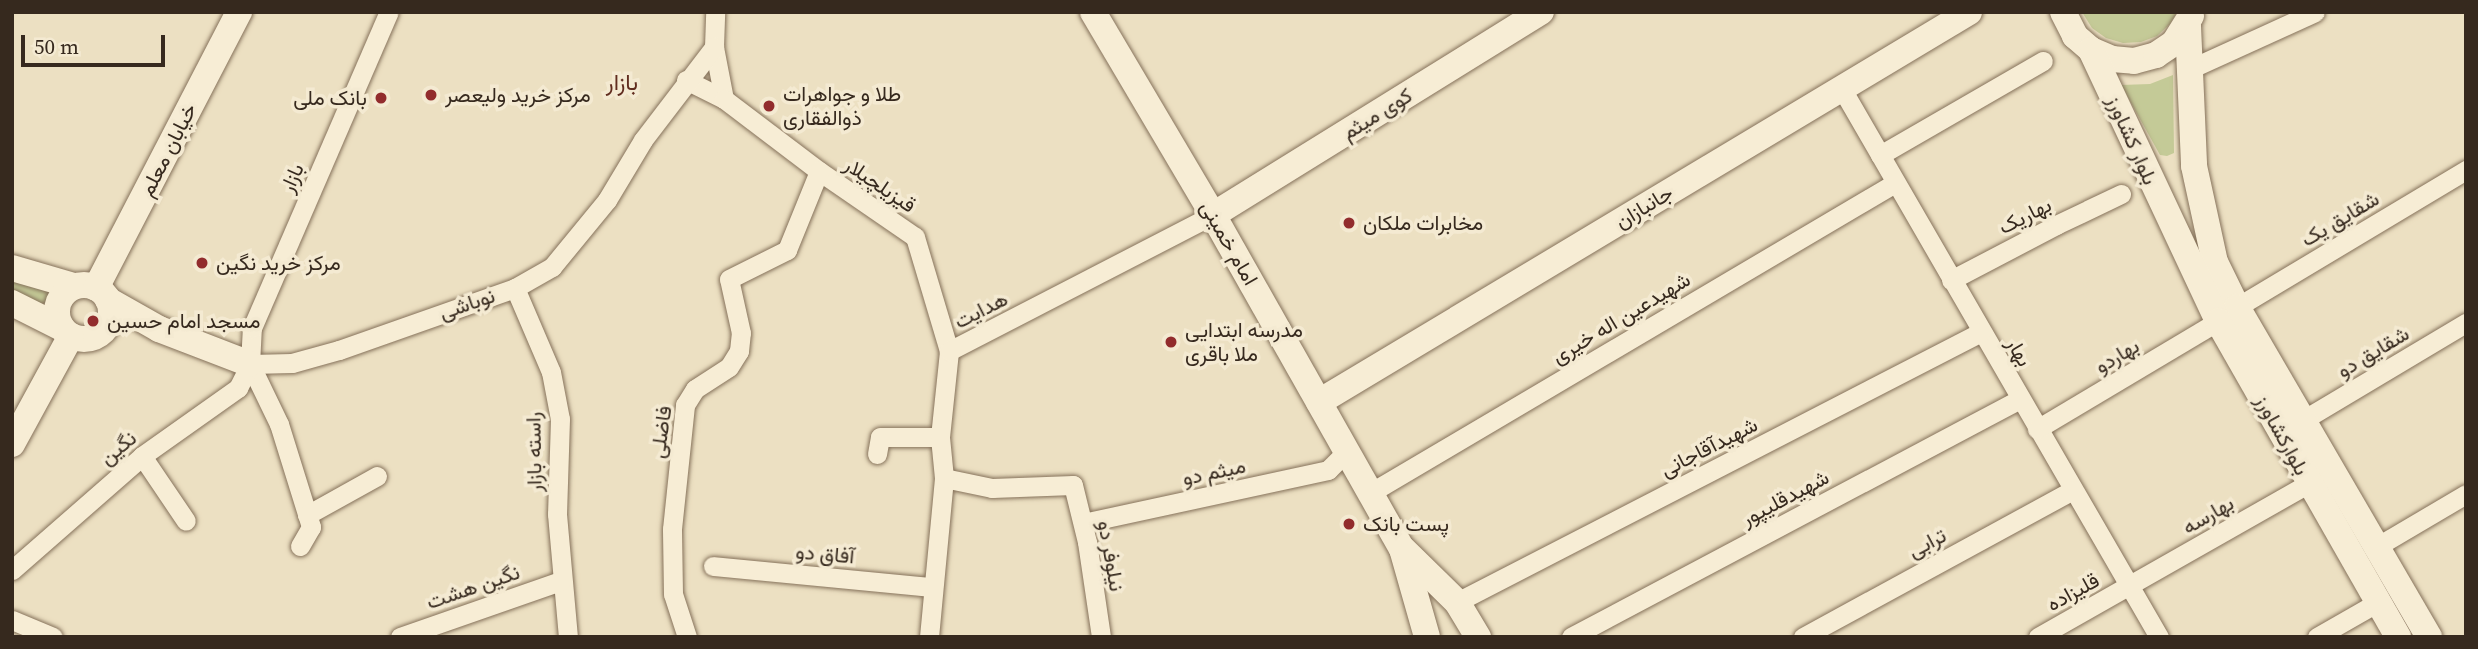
<!DOCTYPE html>
<meta charset="utf-8">
<style>
body{margin:0}
#map{position:relative;width:2478px;height:649px;overflow:hidden;background:#ece0c2;font-family:"Source Serif 4",Vazirmatn,serif}
div>[style]{position:absolute}
.green>*{inset:0;background:#c4ca97}
.roads{filter:drop-shadow(0 0 2px #85715a) drop-shadow(0 0 2px #85715a)}
.street>*{height:19px;margin:-9.5px;padding:0 9.5px;transform-origin:9.5px;border-radius:9.5px;background:#f7edd5}
.secondary>*{height:26px;margin:-13px;padding:0 13px;transform-origin:13px;border-radius:13px;background:#f7edd5}
.secondary>.ring{margin:-13px;padding:0;box-sizing:content-box;background:none;border:26px solid #f7edd5;border-radius:50%}
.dots>*{width:19px;height:19px;translate:-50% -50%;box-sizing:border-box;border:4px solid #f4ead2;border-radius:50%}
span{translate:-50% -50%;white-space:nowrap;text-align:center;line-height:1.15;-webkit-text-stroke:7px #f4ead2;paint-order:stroke}
.poi-label{font-size:21px;color:#36291e}
.left{translate:0 -50%;text-align:left}
.right{translate:-100% -50%;text-align:right}
.street-label{font-size:21px;color:#36291e}
.neighbourhood-label{font-size:23px;color:#612d1f}
.frame{position:absolute;inset:0;border:14px solid #36291e;pointer-events:none}
.scale{position:absolute;left:21px;top:35px;width:144px;height:32px;box-sizing:border-box;border:4px solid #36291e;border-top:0;padding-left:9px;font-size:21px;line-height:24px;white-space:nowrap;color:#36291e;-webkit-text-stroke:5px #f4ead2;paint-order:stroke}
</style>
<div id="map">
<div class="green">
<div style="clip-path:polygon(2082px 12px,2177px 12px,2170px 24px,2157px 36px,2141px 42px,2123px 43px,2106px 38px,2092px 28px)"></div>
<div style="clip-path:polygon(2173px 75px,2174px 153px,2167px 156px,2160px 155px,2121px 85px,2150px 84px)"></div>
<div style="clip-path:polygon(12px 266px,58px 293px,47px 303px,33px 304px,12px 293px)"></div>
</div>
<div class="roads">
<div class="street">
<div style="left:2190px;top:69px;width:137px;rotate:-24.5deg"></div>
<div style="left:686px;top:80px;width:42px;rotate:26.6deg"></div>
<div style="left:724px;top:99px;width:53px;rotate:-100.9deg"></div>
<div style="left:714px;top:47px;width:35px;rotate:-88deg"></div>
<div style="left:1842px;top:89px;width:633px;rotate:59.95deg"></div>
<div style="left:724px;top:99px;width:119px;rotate:37.2deg"></div>
<div style="left:819px;top:171px;width:116px;rotate:34.5deg"></div>
<div style="left:915px;top:237px;width:119px;rotate:73.4deg"></div>
<div style="left:1880px;top:155px;width:188px;rotate:-30deg"></div>
<div style="left:1951px;top:280px;width:119px;rotate:-27.6deg"></div>
<div style="left:2056px;top:225px;width:72px;rotate:-25.5deg"></div>
<div style="left:515px;top:288px;width:91px;rotate:66.8deg"></div>
<div style="left:551px;top:372px;width:48px;rotate:79.2deg"></div>
<div style="left:560px;top:419px;width:95px;rotate:91.8deg"></div>
<div style="left:557px;top:514px;width:123px;rotate:84.9deg"></div>
<div style="left:2237px;top:307px;width:267px;rotate:-30.9deg"></div>
<div style="left:250px;top:364px;width:42px;rotate:-1.4deg"></div>
<div style="left:292px;top:363px;width:49px;rotate:-15.5deg"></div>
<div style="left:339px;top:350px;width:187px;rotate:-19.4deg"></div>
<div style="left:515px;top:288px;width:43px;rotate:-29.6deg"></div>
<div style="left:552px;top:267px;width:87px;rotate:-50.6deg"></div>
<div style="left:607px;top:200px;width:70px;rotate:-59deg"></div>
<div style="left:643px;top:140px;width:117px;rotate:-52.6deg"></div>
<div style="left:250px;top:364px;width:67px;rotate:64.2deg"></div>
<div style="left:279px;top:424px;width:108px;rotate:72.7deg"></div>
<div style="left:311px;top:527px;width:22px;rotate:120deg"></div>
<div style="left:2303px;top:420px;width:190px;rotate:-30.8deg"></div>
<div style="left:2037px;top:429px;width:211px;rotate:-30.8deg"></div>
<div style="left:877px;top:454px;width:17px;rotate:-80deg"></div>
<div style="left:880px;top:437px;width:60px"></div>
<div style="left:142px;top:456px;width:78px;rotate:55.9deg"></div>
<div style="left:944px;top:478px;width:49px;rotate:11.8deg"></div>
<div style="left:992px;top:488px;width:81px;rotate:-2.1deg"></div>
<div style="left:1073px;top:485px;width:59px;rotate:76.2deg"></div>
<div style="left:1087px;top:542px;width:96px;rotate:81.6deg"></div>
<div style="left:1370px;top:493px;width:610px;rotate:-30.56deg"></div>
<div style="left:307px;top:515px;width:80px;rotate:-29.1deg"></div>
<div style="left:1083px;top:523px;width:251px;rotate:-12.2deg"></div>
<div style="left:1328px;top:470px;width:27px;rotate:-45deg"></div>
<div style="left:2376px;top:547px;width:104px;rotate:-30.5deg"></div>
<div style="left:713px;top:566px;width:221px;rotate:5.5deg"></div>
<div style="left:12px;top:570px;width:173px;rotate:-41.2deg"></div>
<div style="left:142px;top:456px;width:118px;rotate:-35.3deg"></div>
<div style="left:238px;top:388px;width:27px;rotate:-63deg"></div>
<div style="left:250px;top:364px;width:36px;rotate:-87deg"></div>
<div style="left:252px;top:328px;width:344px;rotate:-66.6deg"></div>
<div style="left:1457px;top:602px;width:589px;rotate:-27.26deg"></div>
<div style="left:12px;top:620px;width:44px;rotate:22.5deg"></div>
<div style="left:400px;top:637px;width:170px;rotate:-19.2deg"></div>
<div style="left:687px;top:637px;width:45px;rotate:-108deg"></div>
<div style="left:673px;top:594px;width:65px;rotate:-90.9deg"></div>
<div style="left:672px;top:529px;width:125px;rotate:-84deg"></div>
<div style="left:685px;top:405px;width:19px;rotate:-58deg"></div>
<div style="left:695px;top:389px;width:40px;rotate:-32.9deg"></div>
<div style="left:729px;top:367px;width:19px;rotate:-58deg"></div>
<div style="left:739px;top:351px;width:18px;rotate:-84deg"></div>
<div style="left:741px;top:333px;width:55px;rotate:-102.5deg"></div>
<div style="left:729px;top:279px;width:65px;rotate:-26.6deg"></div>
<div style="left:787px;top:250px;width:85px;rotate:-67.9deg"></div>
<div style="left:929px;top:637px;width:160px;rotate:-84.6deg"></div>
<div style="left:944px;top:478px;width:41px;rotate:-95.6deg"></div>
<div style="left:940px;top:437px;width:86px;rotate:-84deg"></div>
<div style="left:949px;top:351px;width:297px;rotate:-27.3deg"></div>
<div style="left:1571px;top:637px;width:508px;rotate:-27.93deg"></div>
<div style="left:1803px;top:637px;width:307px;rotate:-28.6deg"></div>
<div style="left:2038px;top:637px;width:312px;rotate:-29.6deg"></div>
<div style="left:2317px;top:637px;width:70px;rotate:-29.8deg"></div>
</div>
<div class="secondary">
<div style="left:1093px;top:12px;width:236px;rotate:59.4deg"></div>
<div style="left:1213px;top:215px;width:384px;rotate:60.5deg"></div>
<div style="left:1402px;top:549px;width:91px;rotate:74.1deg"></div>
<div style="left:2063px;top:12px;width:27px;rotate:63deg"></div>
<div style="left:2075px;top:36px;width:21px;rotate:41deg"></div>
<div style="left:2091px;top:50px;width:23px;rotate:23deg"></div>
<div style="left:2112px;top:59px;width:22px;rotate:5deg"></div>
<div style="left:2134px;top:61px;width:23px;rotate:-15deg"></div>
<div style="left:2156px;top:55px;width:22px;rotate:-34deg"></div>
<div style="left:2174px;top:43px;width:32px;rotate:-58deg"></div>
<div style="left:2188px;top:26px;width:140px;rotate:87.5deg"></div>
<div style="left:2194px;top:166px;width:98px;rotate:77.7deg"></div>
<div style="left:2215px;top:262px;width:50px;rotate:63.9deg"></div>
<div style="left:2237px;top:307px;width:382px;rotate:59.8deg"></div>
<div style="left:2091px;top:50px;width:299px;rotate:64.9deg"></div>
<div style="left:2218px;top:321px;width:364px;rotate:60.3deg"></div>
<div style="left:1213px;top:215px;width:386px;rotate:-31.8deg"></div>
<div style="left:12px;top:268px;width:65px;rotate:16.2deg"></div>
<div class="ring" style="left:57px;top:285px;width:28px;height:28px"></div>
<div style="left:96px;top:288px;width:311px;rotate:-62.6deg"></div>
<div style="left:108px;top:300px;width:59px;rotate:29.6deg"></div>
<div style="left:159px;top:329px;width:97px;rotate:21deg"></div>
<div style="left:12px;top:303px;width:56px;rotate:26.6deg"></div>
<div style="left:1319px;top:402px;width:758px;rotate:-30.96deg"></div>
<div style="left:12px;top:444px;width:123px;rotate:-61.4deg"></div>
<div style="left:1404px;top:550px;width:74px;rotate:44.5deg"></div>
<div style="left:1457px;top:602px;width:41px;rotate:59deg"></div>
</div>
</div>
<div class="dots">
<div style="left:431px;top:95px;background:#922c2d"></div>
<div style="left:381px;top:98px;background:#922c2d"></div>
<div style="left:769px;top:106px;background:#922c2d"></div>
<div style="left:1349px;top:223px;background:#922c2d"></div>
<div style="left:202px;top:263px;background:#922c2d"></div>
<div style="left:93px;top:321px;background:#922c2d"></div>
<div style="left:1171px;top:342px;background:#922c2d"></div>
<div style="left:1349px;top:524px;background:#922c2d"></div>
</div>
<div class="poi-label">
<span class="left" style="left:783px;top:106px">طلا و جواهرات<br>ذوالفقاری</span>
<span class="left" style="left:445px;top:95px">مرکز خرید ولیعصر</span>
<span class="right" style="left:367px;top:98px">بانک ملی</span>
<span class="left" style="left:1363px;top:223px">مخابرات ملکان</span>
<span class="left" style="left:216px;top:263px">مرکز خرید نگین</span>
<span class="left" style="left:107px;top:321px">مسجد امام حسین</span>
<span class="left" style="left:1185px;top:342px">مدرسه ابتدایی<br>ملا باقری</span>
<span class="left" style="left:1363px;top:524px">پست بانک</span>
</div>
<div class="street-label">
<span style="left:1377px;top:114px;rotate:-32deg">کوی میثم</span>
<span style="left:2132px;top:140px;rotate:66deg">بلوار کشاورز</span>
<span style="left:168px;top:150px;rotate:-63deg">خیابان معلم</span>
<span style="left:292px;top:178px;rotate:-66deg">بازار</span>
<span style="left:880px;top:185px;rotate:34deg">قیزیلچیلار</span>
<span style="left:1644px;top:207px;rotate:-31deg">جانبازان</span>
<span style="left:2025px;top:216px;rotate:-27deg">بهاریک</span>
<span style="left:2340px;top:219px;rotate:-31deg">شقایق یک</span>
<span style="left:1229px;top:243px;rotate:60deg">امام خمینی</span>
<span style="left:467px;top:304px;rotate:-19deg">نوباشی</span>
<span style="left:981px;top:310px;rotate:-27deg">هدایت</span>
<span style="left:1621px;top:318px;rotate:-31deg">شهیدعین اله خیری</span>
<span style="left:2019px;top:352px;rotate:60deg">بهار</span>
<span style="left:2373px;top:352px;rotate:-31deg">شقایق دو</span>
<span style="left:2117px;top:356px;rotate:-31deg">بهاردو</span>
<span style="left:661px;top:432px;rotate:-82deg">فاضلی</span>
<span style="left:2282px;top:435px;rotate:61deg">بلوارکشاورز</span>
<span style="left:1709px;top:447px;rotate:-27deg">شهیدآقاجانی</span>
<span style="left:118px;top:448px;rotate:-40deg">نگین</span>
<span style="left:534px;top:452px;rotate:-91deg">راسته بازار</span>
<span style="left:1214px;top:472px;rotate:-12deg">میثم دو</span>
<span style="left:1785px;top:498px;rotate:-28deg">شهیدقلیپور</span>
<span style="left:2208px;top:515px;rotate:-30deg">بهارسه</span>
<span style="left:1927px;top:543px;rotate:-28deg">ترابی</span>
<span style="left:825px;top:554px;rotate:5deg">آفاق دو</span>
<span style="left:1111px;top:556px;rotate:80deg">نیلوفر دو</span>
<span style="left:473px;top:587px;rotate:-19deg">نگین هشت</span>
<span style="left:2073px;top:592px;rotate:-29deg">قلیزاده</span>
</div>
<div class="neighbourhood-label">
<span style="left:622px;top:82px">بازار</span>
</div>
<div class="frame"></div>
<div class="scale">50 m</div>
</div>
